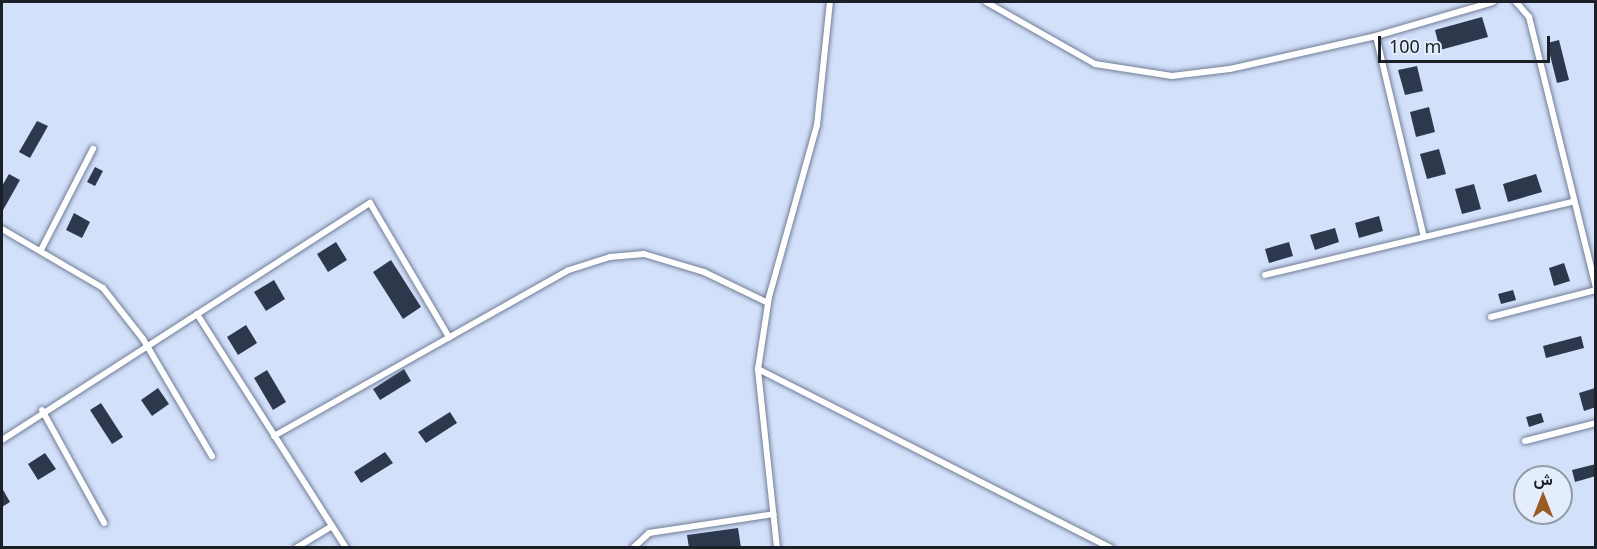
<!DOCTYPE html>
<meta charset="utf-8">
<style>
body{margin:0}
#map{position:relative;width:1597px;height:549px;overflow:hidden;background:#d2e0fa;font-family:"Noto Sans",Vazirmatn,sans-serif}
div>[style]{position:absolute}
.building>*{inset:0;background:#2e384d}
.roads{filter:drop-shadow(0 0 2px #717d95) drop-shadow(0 0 2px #717d95)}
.service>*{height:6px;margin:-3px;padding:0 3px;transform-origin:3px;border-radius:3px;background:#fff}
span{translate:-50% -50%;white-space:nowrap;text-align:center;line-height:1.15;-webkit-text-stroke:6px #e4edfc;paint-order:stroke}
.frame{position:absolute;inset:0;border:3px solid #1a1f28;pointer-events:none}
.north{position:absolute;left:1513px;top:465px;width:60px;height:60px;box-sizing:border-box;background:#e4edfc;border:2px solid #939ba7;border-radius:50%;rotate:0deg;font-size:16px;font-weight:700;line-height:24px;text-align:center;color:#1a1f28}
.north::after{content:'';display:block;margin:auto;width:21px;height:27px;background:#9a5b22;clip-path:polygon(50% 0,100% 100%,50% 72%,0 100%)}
.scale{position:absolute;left:1378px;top:36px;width:172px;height:27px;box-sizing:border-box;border:3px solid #1a1f28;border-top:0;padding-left:8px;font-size:18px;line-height:21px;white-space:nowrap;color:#1a1f28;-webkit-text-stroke:4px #e4edfc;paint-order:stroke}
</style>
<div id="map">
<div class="building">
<div style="clip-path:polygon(1482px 17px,1488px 37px,1440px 50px,1435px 30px)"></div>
<div style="clip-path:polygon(1559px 40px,1569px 80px,1557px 83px,1547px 43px)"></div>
<div style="clip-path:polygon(1417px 66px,1423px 91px,1405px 95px,1398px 70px)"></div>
<div style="clip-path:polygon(1429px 107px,1435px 132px,1416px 137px,1410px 112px)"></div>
<div style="clip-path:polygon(37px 121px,48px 126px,30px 158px,19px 152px)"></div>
<div style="clip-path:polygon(1439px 149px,1446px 174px,1427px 179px,1420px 154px)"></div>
<div style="clip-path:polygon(95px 167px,103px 171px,95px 186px,87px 182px)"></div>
<div style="clip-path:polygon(9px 174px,20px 180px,2px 212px,2px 186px)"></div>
<div style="clip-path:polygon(1536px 174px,1542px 192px,1508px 202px,1503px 184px)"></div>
<div style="clip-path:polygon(1474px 184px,1481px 209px,1462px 214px,1455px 189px)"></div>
<div style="clip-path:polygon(74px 213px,90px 222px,82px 238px,66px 230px)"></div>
<div style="clip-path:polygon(1379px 216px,1383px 231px,1359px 238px,1355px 223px)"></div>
<div style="clip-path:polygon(1335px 228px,1339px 242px,1315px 250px,1310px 235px)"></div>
<div style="clip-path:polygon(336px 242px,347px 260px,328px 272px,317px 254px)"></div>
<div style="clip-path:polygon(1289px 242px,1293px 256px,1269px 263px,1265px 249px)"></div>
<div style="clip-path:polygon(391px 260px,421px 307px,403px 319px,373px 272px)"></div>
<div style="clip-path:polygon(1564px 263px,1570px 281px,1554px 286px,1549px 268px)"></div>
<div style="clip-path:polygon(274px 280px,285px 299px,266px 311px,254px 292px)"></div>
<div style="clip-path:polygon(1513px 290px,1516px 300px,1501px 304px,1498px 294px)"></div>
<div style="clip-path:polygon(246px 325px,257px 343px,238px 355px,227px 337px)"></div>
<div style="clip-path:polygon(1581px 336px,1584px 348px,1546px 358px,1543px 346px)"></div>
<div style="clip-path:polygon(404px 369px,411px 381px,380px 400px,373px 389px)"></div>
<div style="clip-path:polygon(267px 370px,286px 402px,273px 410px,254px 378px)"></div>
<div style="clip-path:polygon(158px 388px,169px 404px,152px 416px,141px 400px)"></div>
<div style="clip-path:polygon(1595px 388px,1596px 407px,1584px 411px,1579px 393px)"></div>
<div style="clip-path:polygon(101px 403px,123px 437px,112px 444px,90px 410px)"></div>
<div style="clip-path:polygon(450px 412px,457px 423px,426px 443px,418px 432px)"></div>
<div style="clip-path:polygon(1541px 413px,1544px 422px,1529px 427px,1526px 417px)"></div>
<div style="clip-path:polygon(385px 452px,393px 463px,361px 483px,354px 472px)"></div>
<div style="clip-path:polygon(45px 453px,56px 469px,38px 480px,28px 464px)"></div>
<div style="clip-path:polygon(1596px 464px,1596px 476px,1575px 482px,1572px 470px)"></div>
<div style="clip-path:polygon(2px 488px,10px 502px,2px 507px)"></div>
<div style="clip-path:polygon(738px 528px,741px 548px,689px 548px,687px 535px)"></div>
</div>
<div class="roads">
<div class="service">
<div style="left:986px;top:2px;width:125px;rotate:29.6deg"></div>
<div style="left:1095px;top:64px;width:78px;rotate:8.9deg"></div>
<div style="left:1172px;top:76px;width:58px;rotate:-6.9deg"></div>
<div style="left:1230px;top:69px;width:150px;rotate:-12.7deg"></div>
<div style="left:1376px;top:36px;width:122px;rotate:-16.2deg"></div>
<div style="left:1516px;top:2px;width:20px;rotate:49deg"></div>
<div style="left:1529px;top:17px;width:279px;rotate:76.1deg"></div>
<div style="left:1376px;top:36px;width:204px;rotate:76.6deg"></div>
<div style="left:2px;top:229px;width:117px;rotate:30.3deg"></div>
<div style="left:103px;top:288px;width:65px;rotate:51.9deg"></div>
<div style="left:143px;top:339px;width:136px;rotate:59.5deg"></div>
<div style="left:41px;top:250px;width:114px;rotate:-62.8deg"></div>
<div style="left:1265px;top:275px;width:315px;rotate:-13.4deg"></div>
<div style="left:197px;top:314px;width:277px;rotate:57.5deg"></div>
<div style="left:1491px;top:317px;width:108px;rotate:-14.4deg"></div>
<div style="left:758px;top:369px;width:396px;rotate:26.9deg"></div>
<div style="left:42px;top:410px;width:129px;rotate:61.2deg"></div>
<div style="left:274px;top:436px;width:338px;rotate:-29.4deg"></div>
<div style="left:569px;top:270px;width:43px;rotate:-17.6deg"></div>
<div style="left:610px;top:257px;width:34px;rotate:-5deg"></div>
<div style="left:644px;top:254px;width:63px;rotate:16.7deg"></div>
<div style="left:704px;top:272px;width:71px;rotate:25.8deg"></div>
<div style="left:2px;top:440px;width:438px;rotate:-32.8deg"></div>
<div style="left:370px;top:203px;width:156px;rotate:59.5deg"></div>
<div style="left:1525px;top:441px;width:73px;rotate:-14.2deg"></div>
<div style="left:296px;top:548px;width:42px;rotate:-31.4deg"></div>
<div style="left:633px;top:548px;width:22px;rotate:-43deg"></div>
<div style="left:649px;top:533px;width:126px;rotate:-8.6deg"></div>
<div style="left:777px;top:548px;width:180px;rotate:-96.1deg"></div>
<div style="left:758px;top:369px;width:73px;rotate:-81.3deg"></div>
<div style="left:769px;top:297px;width:179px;rotate:-74.4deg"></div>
<div style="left:817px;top:125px;width:124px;rotate:-84deg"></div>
</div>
</div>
<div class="frame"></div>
<div class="north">ش</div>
<div class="scale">100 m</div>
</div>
